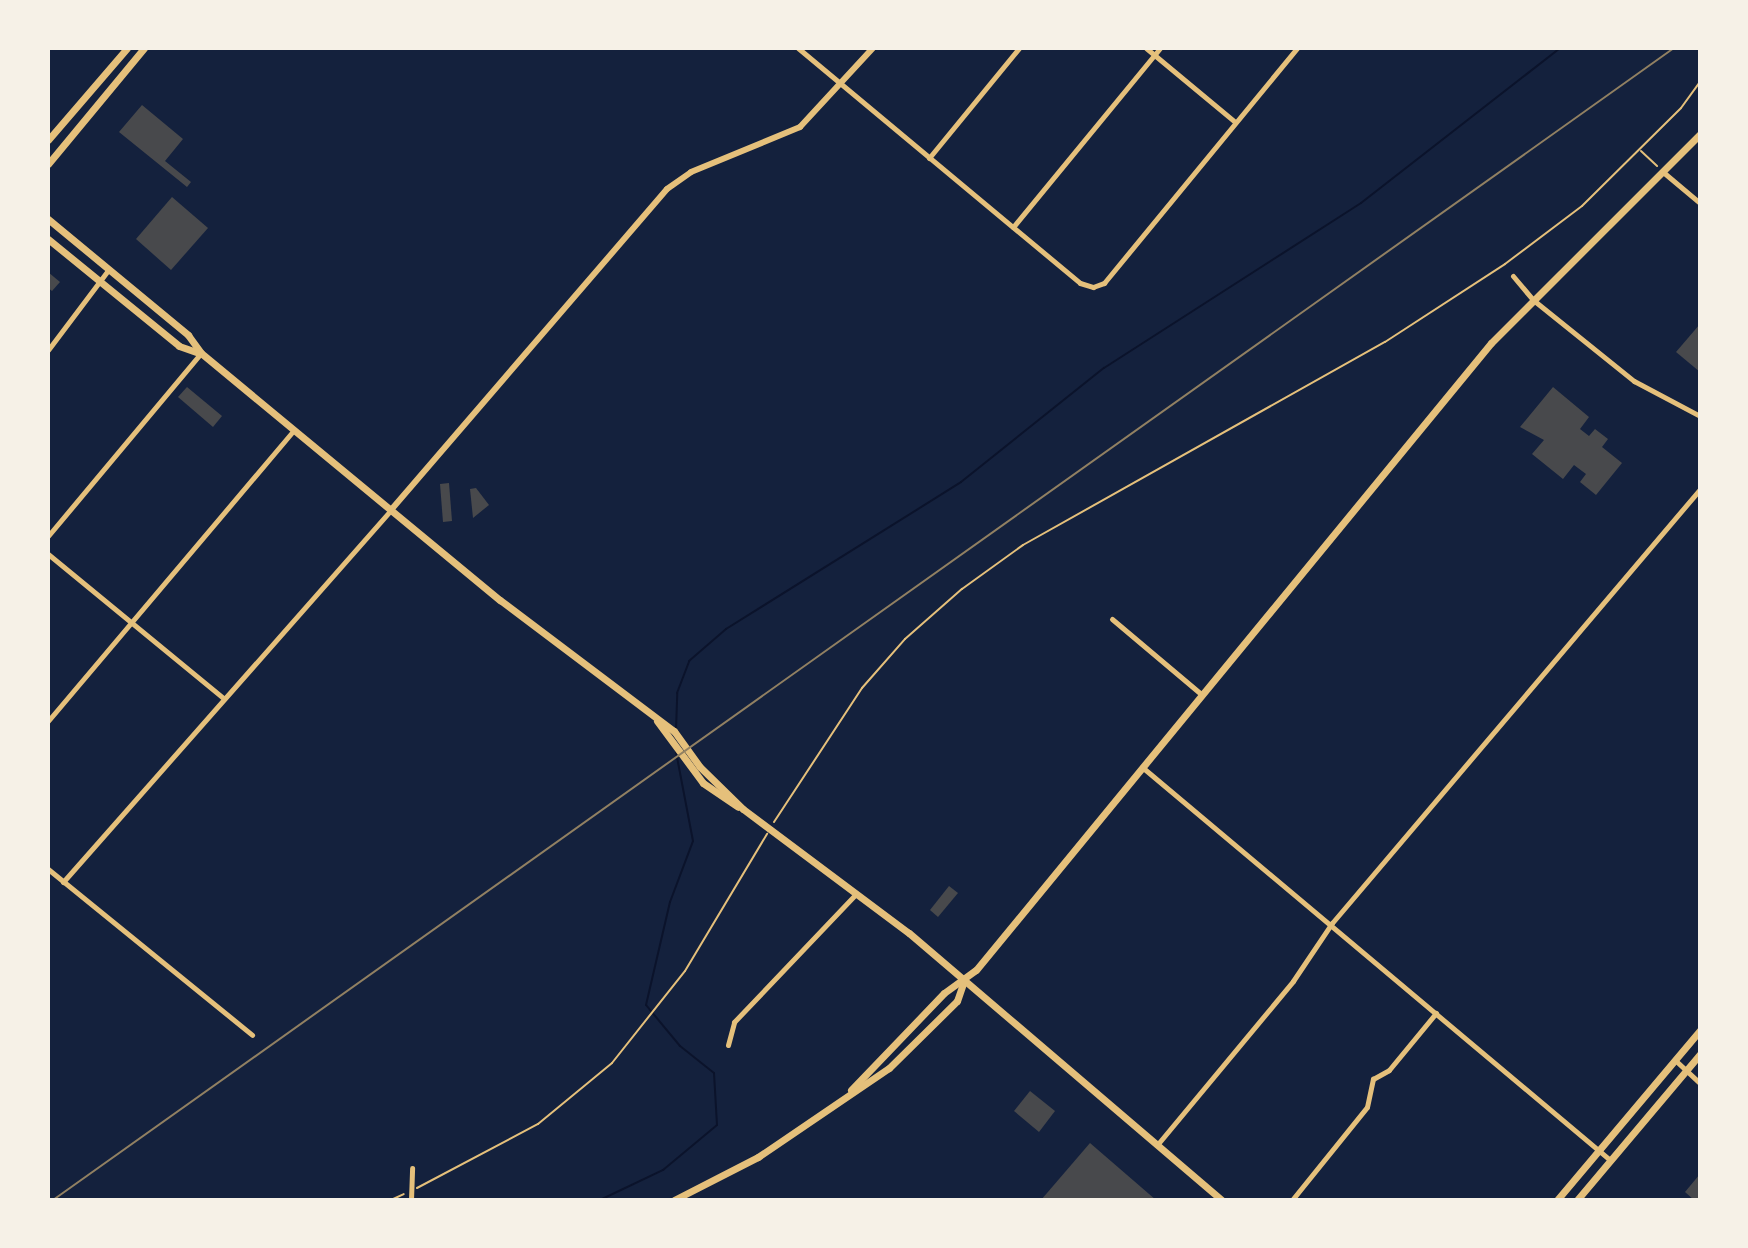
<!DOCTYPE html>
<style>
body{margin:0}
#map{position:relative;width:1748px;height:1248px;overflow:hidden;background:#14213d;font-family:"Exo 2",sans-serif}
div>[style]{position:absolute}
.stream>*{height:2px;margin:-1px;padding:0 1px;transform-origin:1px;border-radius:1px;background:#0b132b}
.building>*{inset:0;background:#48494c}
.path>*{height:2px;margin:-1px;padding:0 1px;transform-origin:1px;border-radius:1px;background:#e5c07b}
.minor>*{height:5px;margin:-2.5px;padding:0 2.5px;transform-origin:2.5px;border-radius:2.5px;background:#e5c07b}
.tertiary>*{height:6px;margin:-3px;padding:0 3px;transform-origin:3px;border-radius:3px;background:#e5c07b}
.secondary>*{height:7px;margin:-3.5px;padding:0 3.5px;transform-origin:3.5px;border-radius:3.5px;background:#e5c07b}
.primary>*{height:7px;margin:-3.5px;padding:0 3.5px;transform-origin:3.5px;border-radius:3.5px;background:#e5c07b}
.rail>*{height:2px;margin:-1px;padding:0 1px;transform-origin:1px;border-radius:1px;background:#918062}
span{translate:-50% -50%;white-space:nowrap;text-align:center;line-height:1.15;-webkit-text-stroke:8px #f6f1e7;paint-order:stroke}
.frame{position:absolute;inset:0;border:50px solid #f6f1e7;pointer-events:none}
</style>
<div id="map">
<div class="stream">
<div style="left:676px;top:730px;width:37px;rotate:-88deg"></div>
<div style="left:677px;top:693px;width:34px;rotate:-69deg"></div>
<div style="left:689px;top:661px;width:49px;rotate:-40.9deg"></div>
<div style="left:726px;top:629px;width:277px;rotate:-32deg"></div>
<div style="left:961px;top:482px;width:183px;rotate:-38.6deg"></div>
<div style="left:1104px;top:368px;width:305px;rotate:-32.7deg"></div>
<div style="left:1361px;top:203px;width:252px;rotate:-37.9deg"></div>
<div style="left:600px;top:1200px;width:70px;rotate:-25.5deg"></div>
<div style="left:663px;top:1170px;width:70px;rotate:-39.8deg"></div>
<div style="left:717px;top:1125px;width:52px;rotate:-93.3deg"></div>
<div style="left:714px;top:1073px;width:43px;rotate:-141.5deg"></div>
<div style="left:680px;top:1046px;width:53px;rotate:-129.7deg"></div>
<div style="left:646px;top:1005px;width:106px;rotate:-76.9deg"></div>
<div style="left:670px;top:902px;width:65px;rotate:-69.3deg"></div>
<div style="left:693px;top:841px;width:91px;rotate:-100.8deg"></div>
</div>
<div class="building">
<div style="clip-path:polygon(142px 105px,183px 139px,165px 161px,191px 182px,187px 187px,119px 132px)"></div>
<div style="clip-path:polygon(172px 197px,208px 228px,171px 270px,136px 239px)"></div>
<div style="clip-path:polygon(48px 272px,60px 282px,52px 291px,48px 288px)"></div>
<div style="clip-path:polygon(1700px 324px,1700px 372px,1676px 352px)"></div>
<div style="clip-path:polygon(187px 387px,222px 416px,213px 427px,178px 397px)"></div>
<div style="clip-path:polygon(1553px 387px,1589px 417px,1580px 429px,1589px 436px,1595px 429px,1608px 439px,1602px 447px,1622px 463px,1596px 495px,1580px 482px,1586px 474px,1574px 465px,1563px 479px,1532px 454px,1544px 440px,1520px 427px)"></div>
<div style="clip-path:polygon(449px 483px,452px 521px,443px 522px,440px 484px)"></div>
<div style="clip-path:polygon(476px 488px,489px 505px,473px 518px,470px 489px)"></div>
<div style="clip-path:polygon(949px 886px,958px 893px,938px 917px,930px 910px)"></div>
<div style="clip-path:polygon(1030px 1091px,1055px 1111px,1039px 1132px,1014px 1111px)"></div>
<div style="clip-path:polygon(1090px 1143px,1156px 1200px,1041px 1200px)"></div>
<div style="clip-path:polygon(1700px 1174px,1700px 1200px,1694px 1200px,1685px 1192px)"></div>
</div>
<div class="path">
<div style="left:1641px;top:151px;width:22px;rotate:43deg"></div>
<div style="left:774px;top:822px;width:160px;rotate:-56.7deg"></div>
<div style="left:862px;top:688px;width:65px;rotate:-48.7deg"></div>
<div style="left:905px;top:639px;width:76px;rotate:-41.3deg"></div>
<div style="left:962px;top:589px;width:75px;rotate:-35.8deg"></div>
<div style="left:1023px;top:545px;width:415px;rotate:-29.3deg"></div>
<div style="left:1385px;top:342px;width:143px;rotate:-33deg"></div>
<div style="left:1505px;top:264px;width:96px;rotate:-37deg"></div>
<div style="left:1582px;top:206px;width:139px;rotate:-44.7deg"></div>
<div style="left:1681px;top:108px;width:32px;rotate:-54deg"></div>
<div style="left:417px;top:1188px;width:137px;rotate:-27.9deg"></div>
<div style="left:538px;top:1124px;width:96px;rotate:-39.5deg"></div>
<div style="left:612px;top:1063px;width:117px;rotate:-51.6deg"></div>
<div style="left:685px;top:971px;width:160px;rotate:-59.1deg"></div>
<div style="left:391px;top:1200px;width:14px;rotate:-25deg"></div>
</div>
<div class="minor">
<div style="left:798px;top:48px;width:367px;rotate:39.8deg"></div>
<div style="left:1080px;top:283px;width:14px;rotate:17deg"></div>
<div style="left:1093px;top:287px;width:12px;rotate:-20deg"></div>
<div style="left:1104px;top:283px;width:304px;rotate:-50.6deg"></div>
<div style="left:1146px;top:48px;width:116px;rotate:39.7deg"></div>
<div style="left:929px;top:158px;width:142px;rotate:-50.7deg"></div>
<div style="left:1663px;top:172px;width:48px;rotate:40deg"></div>
<div style="left:1013px;top:227px;width:232px;rotate:-50.6deg"></div>
<div style="left:1513px;top:276px;width:30px;rotate:50deg"></div>
<div style="left:1532px;top:299px;width:131px;rotate:38.8deg"></div>
<div style="left:1634px;top:381px;width:75px;rotate:27.9deg"></div>
<div style="left:48px;top:350px;width:101px;rotate:-53deg"></div>
<div style="left:48px;top:536px;width:239px;rotate:-50.1deg"></div>
<div style="left:48px;top:554px;width:227px;rotate:39.4deg"></div>
<div style="left:1112px;top:619px;width:116px;rotate:40.1deg"></div>
<div style="left:48px;top:721px;width:381px;rotate:-49.8deg"></div>
<div style="left:1142px;top:767px;width:611px;rotate:40.02deg"></div>
<div style="left:48px;top:869px;width:263px;rotate:39.1deg"></div>
<div style="left:63px;top:882px;width:496px;rotate:-48.6deg"></div>
<div style="left:728px;top:1045px;width:24px;rotate:-75deg"></div>
<div style="left:734px;top:1022px;width:177px;rotate:-46.4deg"></div>
<div style="left:1675px;top:1060px;width:34px;rotate:43deg"></div>
<div style="left:1157px;top:1145px;width:213px;rotate:-50.3deg"></div>
<div style="left:1293px;top:981px;width:70px;rotate:-56.1deg"></div>
<div style="left:1332px;top:923px;width:569px;rotate:-49.7deg"></div>
<div style="left:411px;top:1200px;width:32px;rotate:-88deg"></div>
<div style="left:1292px;top:1200px;width:119px;rotate:-51.1deg"></div>
<div style="left:1367px;top:1107px;width:29px;rotate:-78deg"></div>
<div style="left:1373px;top:1079px;width:18px;rotate:-29deg"></div>
<div style="left:1389px;top:1070px;width:74px;rotate:-50.5deg"></div>
</div>
<div class="tertiary">
<div style="left:391px;top:510px;width:423px;rotate:-49.3deg"></div>
<div style="left:667px;top:189px;width:29px;rotate:-35deg"></div>
<div style="left:691px;top:172px;width:118px;rotate:-22.4deg"></div>
<div style="left:800px;top:127px;width:108px;rotate:-47.3deg"></div>
</div>
<div class="secondary">
<div style="left:48px;top:140px;width:121px;rotate:-49.3deg"></div>
<div style="left:48px;top:164px;width:151px;rotate:-50.4deg"></div>
<div style="left:48px;top:219px;width:182px;rotate:39.6deg"></div>
<div style="left:188px;top:335px;width:22px;rotate:54deg"></div>
<div style="left:201px;top:353px;width:388px;rotate:39.6deg"></div>
<div style="left:500px;top:600px;width:218px;rotate:37deg"></div>
<div style="left:674px;top:731px;width:44px;rotate:54.2deg"></div>
<div style="left:700px;top:767px;width:60px;rotate:44.3deg"></div>
<div style="left:743px;top:809px;width:207px;rotate:36.8deg"></div>
<div style="left:909px;top:933px;width:411px;rotate:40.5deg"></div>
<div style="left:48px;top:239px;width:169px;rotate:39.2deg"></div>
<div style="left:179px;top:346px;width:21px;rotate:19deg"></div>
<div style="left:657px;top:721px;width:77px;rotate:53.4deg"></div>
<div style="left:703px;top:783px;width:42px;rotate:34.4deg"></div>
<div style="left:851px;top:1090px;width:134px;rotate:-46.2deg"></div>
<div style="left:944px;top:993px;width:39px;rotate:-36deg"></div>
<div style="left:976px;top:970px;width:811px;rotate:-50.6deg"></div>
<div style="left:1491px;top:343px;width:296px;rotate:-45deg"></div>
<div style="left:674px;top:1200px;width:94px;rotate:-27.1deg"></div>
<div style="left:758px;top:1157px;width:158px;rotate:-34.2deg"></div>
<div style="left:889px;top:1068px;width:95px;rotate:-44.6deg"></div>
<div style="left:957px;top:1001px;width:21px;rotate:-71deg"></div>
</div>
<div class="primary">
<div style="left:1557px;top:1200px;width:222px;rotate:-49.9deg"></div>
<div style="left:1577px;top:1200px;width:191px;rotate:-49.9deg"></div>
</div>
<div class="rail">
<div style="left:53px;top:1200px;width:1989px;rotate:-35.4deg"></div>
</div>
<div class="frame"></div>
</div>
